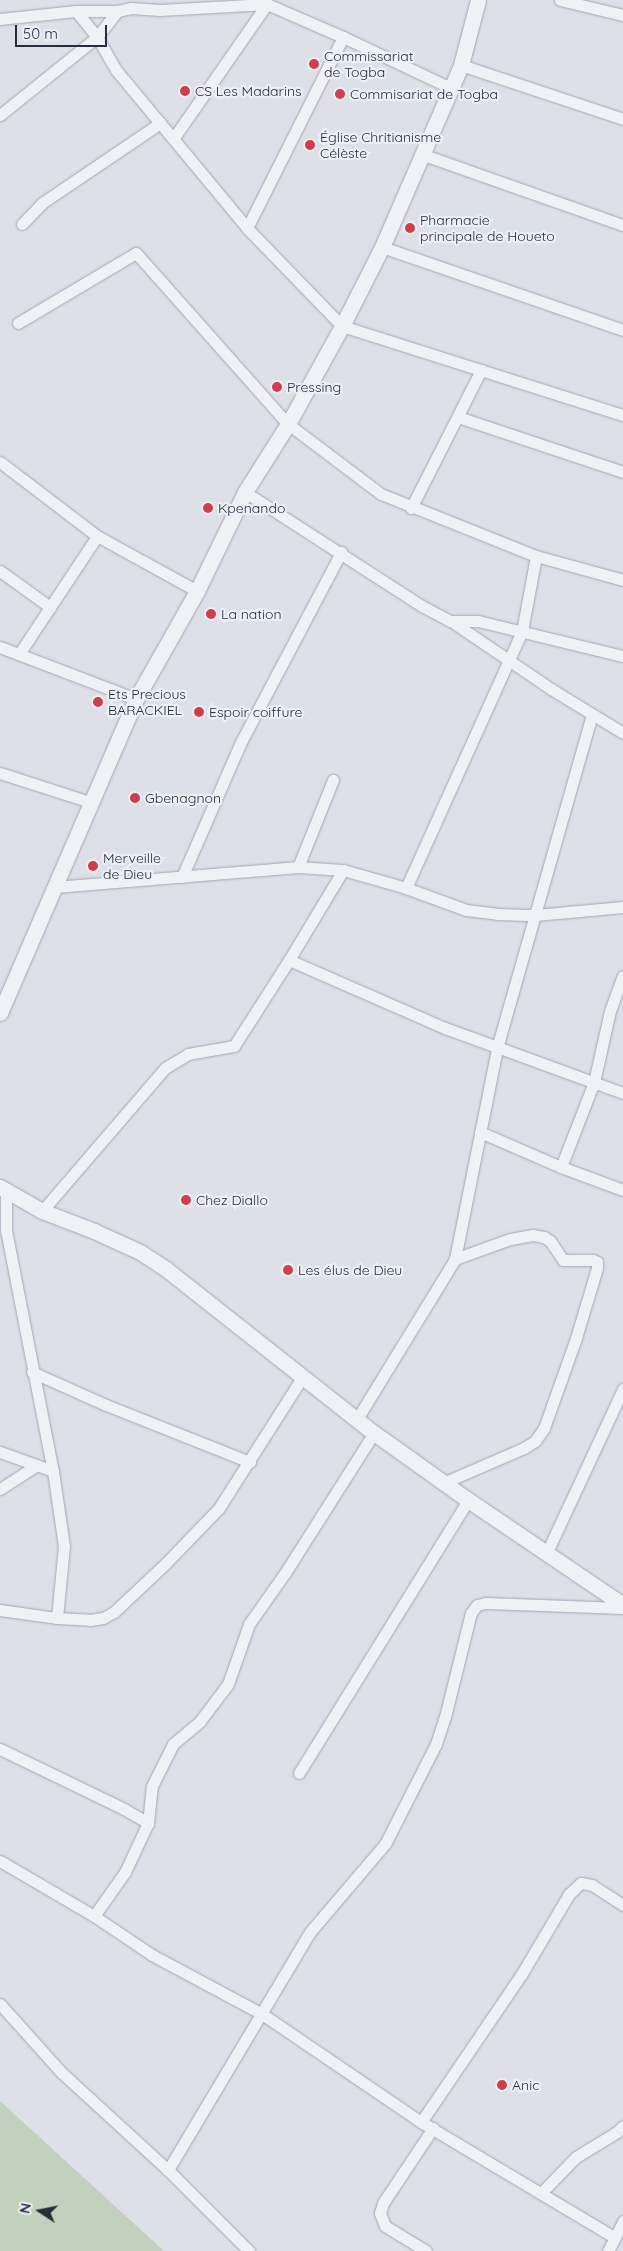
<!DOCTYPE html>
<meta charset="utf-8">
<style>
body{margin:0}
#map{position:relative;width:623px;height:2251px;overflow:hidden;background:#dde0e7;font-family:Quicksand,sans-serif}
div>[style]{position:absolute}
.green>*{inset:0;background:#c1d1be}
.roads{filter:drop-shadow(0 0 1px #a2a7b1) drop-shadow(0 0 1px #a2a7b1)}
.minor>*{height:11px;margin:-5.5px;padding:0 5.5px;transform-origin:5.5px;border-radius:5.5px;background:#f0f1f5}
.tertiary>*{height:15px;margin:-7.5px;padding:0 7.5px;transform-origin:7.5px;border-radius:7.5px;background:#f0f1f5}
.dots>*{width:14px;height:14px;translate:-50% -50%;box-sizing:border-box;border:2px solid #eceff5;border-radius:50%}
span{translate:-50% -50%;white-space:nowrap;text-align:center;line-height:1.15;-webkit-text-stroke:4.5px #eceff5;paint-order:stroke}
.poi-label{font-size:14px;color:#262d3e}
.left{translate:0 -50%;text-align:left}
.north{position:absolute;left:15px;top:2186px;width:50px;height:50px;-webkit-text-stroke:4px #eceff5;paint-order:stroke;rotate:281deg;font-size:14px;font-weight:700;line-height:20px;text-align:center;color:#262d3e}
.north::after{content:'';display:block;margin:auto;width:18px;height:22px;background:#262d3e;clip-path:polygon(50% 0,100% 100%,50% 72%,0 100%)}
.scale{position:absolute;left:15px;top:25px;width:92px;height:22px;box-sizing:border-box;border:2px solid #262d3e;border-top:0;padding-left:6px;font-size:15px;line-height:18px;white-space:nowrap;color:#262d3e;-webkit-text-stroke:4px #eceff5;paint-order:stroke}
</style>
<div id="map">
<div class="green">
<div style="clip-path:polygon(0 2101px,164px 2251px,0 2251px)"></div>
</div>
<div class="roads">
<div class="minor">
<div style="left:560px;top:0;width:65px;rotate:13.4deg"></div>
<div style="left:76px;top:11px;width:33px;rotate:51deg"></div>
<div style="left:97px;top:37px;width:38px;rotate:60deg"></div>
<div style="left:116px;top:70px;width:205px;rotate:50.3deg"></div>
<div style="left:247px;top:228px;width:136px;rotate:45.9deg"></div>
<div style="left:342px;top:326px;width:295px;rotate:17.6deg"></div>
<div style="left:0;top:19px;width:76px;rotate:-6deg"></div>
<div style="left:76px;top:11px;width:41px"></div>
<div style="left:461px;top:65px;width:171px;rotate:18.4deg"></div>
<div style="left:0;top:115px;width:124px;rotate:-38.8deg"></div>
<div style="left:97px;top:37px;width:33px;rotate:-52deg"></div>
<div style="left:117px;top:11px;width:14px;rotate:-12deg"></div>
<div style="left:131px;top:8px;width:29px;rotate:4deg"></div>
<div style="left:160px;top:10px;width:107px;rotate:-3.2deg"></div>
<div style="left:267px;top:4px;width:83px;rotate:23.5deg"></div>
<div style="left:343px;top:37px;width:119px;rotate:25.3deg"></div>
<div style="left:173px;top:139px;width:165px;rotate:-55.2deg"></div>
<div style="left:267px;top:4px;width:4px;rotate:-104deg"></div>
<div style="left:421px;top:154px;width:214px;rotate:19.4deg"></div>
<div style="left:22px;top:224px;width:29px;rotate:-46deg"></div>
<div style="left:42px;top:203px;width:143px;rotate:-34.1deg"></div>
<div style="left:247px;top:228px;width:214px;rotate:-63.3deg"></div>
<div style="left:382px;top:247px;width:255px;rotate:19deg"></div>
<div style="left:18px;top:323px;width:137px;rotate:-30.7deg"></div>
<div style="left:136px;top:253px;width:229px;rotate:48.4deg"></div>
<div style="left:288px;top:424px;width:116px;rotate:37deg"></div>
<div style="left:381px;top:494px;width:167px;rotate:21.8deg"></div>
<div style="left:536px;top:556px;width:90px;rotate:15.4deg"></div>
<div style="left:458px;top:417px;width:174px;rotate:18.4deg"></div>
<div style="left:0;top:462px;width:122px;rotate:37.3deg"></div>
<div style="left:97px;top:536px;width:114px;rotate:28.8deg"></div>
<div style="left:245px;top:492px;width:211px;rotate:32.8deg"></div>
<div style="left:422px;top:606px;width:32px;rotate:28deg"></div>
<div style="left:450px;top:621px;width:28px"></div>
<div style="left:478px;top:621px;width:149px;rotate:13.6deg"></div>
<div style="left:411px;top:508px;width:155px;rotate:-63.1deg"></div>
<div style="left:0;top:571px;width:62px;rotate:35.8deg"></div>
<div style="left:451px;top:621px;width:121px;rotate:34.2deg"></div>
<div style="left:551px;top:689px;width:84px;rotate:31.4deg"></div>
<div style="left:0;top:647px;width:146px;rotate:20.9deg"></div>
<div style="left:19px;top:654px;width:141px;rotate:-56.5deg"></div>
<div style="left:0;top:773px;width:95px;rotate:17.9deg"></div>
<div style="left:298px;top:867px;width:94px;rotate:-68.1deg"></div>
<div style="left:182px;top:877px;width:147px;rotate:-66.4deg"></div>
<div style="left:241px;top:742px;width:215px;rotate:-62.2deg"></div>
<div style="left:55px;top:887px;width:244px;rotate:-4.7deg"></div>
<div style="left:298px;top:867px;width:45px;rotate:3.8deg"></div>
<div style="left:343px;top:870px;width:66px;rotate:15.9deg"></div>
<div style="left:406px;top:888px;width:64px;rotate:20.1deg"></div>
<div style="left:466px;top:910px;width:31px;rotate:7deg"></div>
<div style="left:497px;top:914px;width:38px;rotate:2deg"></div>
<div style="left:535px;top:915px;width:88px;rotate:-5.2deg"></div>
<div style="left:406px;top:888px;width:282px;rotate:-65.7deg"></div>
<div style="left:522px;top:631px;width:76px;rotate:-79.4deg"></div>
<div style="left:289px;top:960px;width:170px;rotate:23.6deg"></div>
<div style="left:445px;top:1028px;width:189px;rotate:20.1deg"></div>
<div style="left:480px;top:1132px;width:88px;rotate:23.4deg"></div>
<div style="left:561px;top:1167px;width:66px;rotate:20.4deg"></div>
<div style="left:561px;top:1167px;width:91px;rotate:-68.8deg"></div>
<div style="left:594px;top:1082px;width:73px;rotate:-77.3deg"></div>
<div style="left:610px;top:1011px;width:37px;rotate:-70deg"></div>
<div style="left:6px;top:1191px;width:39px;rotate:90deg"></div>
<div style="left:6px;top:1230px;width:246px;rotate:79deg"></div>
<div style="left:53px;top:1471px;width:76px;rotate:81.7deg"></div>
<div style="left:64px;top:1546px;width:72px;rotate:95.6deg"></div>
<div style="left:42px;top:1211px;width:189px;rotate:-49.3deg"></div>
<div style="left:165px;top:1068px;width:27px;rotate:-31deg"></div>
<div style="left:188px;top:1054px;width:47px;rotate:-9.9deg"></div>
<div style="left:234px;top:1046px;width:102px;rotate:-57.4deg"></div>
<div style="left:289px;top:960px;width:105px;rotate:-59deg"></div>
<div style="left:32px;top:1372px;width:81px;rotate:24deg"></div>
<div style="left:106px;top:1405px;width:155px;rotate:21.6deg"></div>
<div style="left:357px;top:1419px;width:188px;rotate:-58.5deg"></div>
<div style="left:455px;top:1259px;width:215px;rotate:-78.7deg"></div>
<div style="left:497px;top:1048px;width:346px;rotate:-74.1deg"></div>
<div style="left:0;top:1452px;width:56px;rotate:19.7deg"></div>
<div style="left:443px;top:1483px;width:88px;rotate:-23.4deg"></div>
<div style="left:524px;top:1448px;width:13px;rotate:-32deg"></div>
<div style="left:535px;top:1441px;width:16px;rotate:-55deg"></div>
<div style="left:544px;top:1428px;width:96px;rotate:-70.4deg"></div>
<div style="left:576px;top:1338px;width:73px;rotate:-73.3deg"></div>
<div style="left:597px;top:1268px;width:6px;rotate:-90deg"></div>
<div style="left:597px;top:1262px;width:4px;rotate:-153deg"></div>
<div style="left:593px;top:1260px;width:30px;rotate:180deg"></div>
<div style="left:563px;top:1260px;width:23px;rotate:-124deg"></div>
<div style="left:550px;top:1241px;width:7px;rotate:-146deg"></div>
<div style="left:544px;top:1237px;width:11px;rotate:-170deg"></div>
<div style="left:533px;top:1235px;width:23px;rotate:170deg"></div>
<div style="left:510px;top:1239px;width:59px;rotate:160deg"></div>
<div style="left:0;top:1489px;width:44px;rotate:-33deg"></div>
<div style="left:547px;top:1552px;width:180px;rotate:-65deg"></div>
<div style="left:0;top:1610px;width:58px;rotate:8deg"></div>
<div style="left:57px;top:1618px;width:33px;rotate:3deg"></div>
<div style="left:90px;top:1620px;width:13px;rotate:-9deg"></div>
<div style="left:103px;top:1618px;width:13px;rotate:-29deg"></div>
<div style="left:114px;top:1612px;width:70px;rotate:-43.3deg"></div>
<div style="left:165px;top:1564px;width:78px;rotate:-46deg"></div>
<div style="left:219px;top:1508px;width:156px;rotate:-57.5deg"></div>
<div style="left:0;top:1749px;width:138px;rotate:25.8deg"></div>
<div style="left:124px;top:1809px;width:28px;rotate:30deg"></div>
<div style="left:299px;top:1773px;width:321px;rotate:-58.2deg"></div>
<div style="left:0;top:1861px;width:109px;rotate:30.3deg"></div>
<div style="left:94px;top:1916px;width:70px;rotate:33.9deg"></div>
<div style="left:152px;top:1955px;width:125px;rotate:28.2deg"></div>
<div style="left:262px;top:2014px;width:192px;rotate:34.2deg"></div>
<div style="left:421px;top:2122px;width:225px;rotate:30.8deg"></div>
<div style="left:94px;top:1916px;width:54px;rotate:-54.8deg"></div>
<div style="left:125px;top:1872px;width:54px;rotate:-64.9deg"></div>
<div style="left:148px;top:1823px;width:37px;rotate:-84deg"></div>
<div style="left:152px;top:1786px;width:47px;rotate:-63.4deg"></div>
<div style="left:173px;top:1744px;width:35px;rotate:-40deg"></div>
<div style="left:200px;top:1721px;width:46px;rotate:-52.9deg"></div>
<div style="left:228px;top:1684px;width:64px;rotate:-70.7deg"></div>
<div style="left:249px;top:1624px;width:62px;rotate:-54.8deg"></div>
<div style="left:285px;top:1573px;width:166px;rotate:-57.6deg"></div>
<div style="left:0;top:2004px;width:93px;rotate:48.1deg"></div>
<div style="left:62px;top:2073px;width:144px;rotate:42.5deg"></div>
<div style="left:168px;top:2170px;width:115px;rotate:45deg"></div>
<div style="left:421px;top:2122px;width:178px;rotate:-55.8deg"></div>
<div style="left:521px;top:1975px;width:94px;rotate:-59.3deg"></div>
<div style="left:569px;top:1894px;width:16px;rotate:-43deg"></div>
<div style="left:581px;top:1883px;width:11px;rotate:10deg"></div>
<div style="left:592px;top:1885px;width:37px;rotate:33deg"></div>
<div style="left:168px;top:2170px;width:277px;rotate:-59.2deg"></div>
<div style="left:310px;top:1932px;width:116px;rotate:-49.6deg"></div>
<div style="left:385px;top:1844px;width:112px;rotate:-63deg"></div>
<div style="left:436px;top:1744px;width:28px;rotate:-72deg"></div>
<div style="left:445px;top:1717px;width:107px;rotate:-76deg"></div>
<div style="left:471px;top:1613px;width:10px;rotate:-53deg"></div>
<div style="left:477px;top:1605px;width:9px;rotate:-13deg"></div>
<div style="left:486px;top:1603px;width:137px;rotate:2.1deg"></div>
<div style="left:541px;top:2193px;width:50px;rotate:-45.8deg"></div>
<div style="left:576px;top:2157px;width:48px;rotate:-31.4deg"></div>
<div style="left:617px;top:2132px;width:8px;rotate:-45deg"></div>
<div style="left:426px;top:2251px;width:48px;rotate:-148.6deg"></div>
<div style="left:385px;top:2226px;width:14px;rotate:-111deg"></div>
<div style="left:380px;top:2213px;width:10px;rotate:-73deg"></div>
<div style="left:383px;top:2203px;width:90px;rotate:-56.3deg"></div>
<div style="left:608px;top:2251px;width:34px;rotate:-63deg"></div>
</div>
<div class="tertiary">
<div style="left:0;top:1013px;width:342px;rotate:-66.6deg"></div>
<div style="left:136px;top:699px;width:124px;rotate:-60.5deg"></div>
<div style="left:197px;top:591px;width:110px;rotate:-64.1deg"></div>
<div style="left:245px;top:492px;width:80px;rotate:-57.7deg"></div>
<div style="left:288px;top:424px;width:112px;rotate:-61.1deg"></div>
<div style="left:342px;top:326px;width:89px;rotate:-63.1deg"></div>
<div style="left:382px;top:247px;width:198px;rotate:-66.5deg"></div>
<div style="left:461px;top:65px;width:67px;rotate:-75.3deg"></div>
<div style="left:0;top:1187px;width:48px;rotate:29.7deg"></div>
<div style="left:42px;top:1211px;width:56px;rotate:21deg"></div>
<div style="left:94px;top:1231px;width:51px;rotate:24.5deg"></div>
<div style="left:140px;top:1252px;width:31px;rotate:33deg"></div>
<div style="left:166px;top:1269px;width:265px;rotate:38.3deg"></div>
<div style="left:374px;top:1433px;width:115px;rotate:35.5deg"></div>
<div style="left:468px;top:1500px;width:187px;rotate:34.1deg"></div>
</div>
</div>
<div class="dots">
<div style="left:314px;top:64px;background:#cf3f4b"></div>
<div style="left:185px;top:91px;background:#cf3f4b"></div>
<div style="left:340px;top:94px;background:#cf3f4b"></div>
<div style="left:310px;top:145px;background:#cf3f4b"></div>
<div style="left:410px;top:228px;background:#cf3f4b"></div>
<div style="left:277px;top:387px;background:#cf3f4b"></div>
<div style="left:208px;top:508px;background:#cf3f4b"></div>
<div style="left:211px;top:614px;background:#cf3f4b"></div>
<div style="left:98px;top:702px;background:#cf3f4b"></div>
<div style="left:199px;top:712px;background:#cf3f4b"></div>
<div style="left:135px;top:798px;background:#cf3f4b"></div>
<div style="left:93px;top:866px;background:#cf3f4b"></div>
<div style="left:186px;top:1200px;background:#cf3f4b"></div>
<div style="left:288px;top:1270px;background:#cf3f4b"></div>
<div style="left:502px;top:2085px;background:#cf3f4b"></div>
</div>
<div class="poi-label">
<span class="left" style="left:324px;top:64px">Commissariat<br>de Togba</span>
<span class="left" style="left:195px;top:91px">CS Les Madarins</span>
<span class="left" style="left:350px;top:94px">Commisariat de Togba</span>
<span class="left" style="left:320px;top:145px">Église Chritianisme<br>Célèste</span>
<span class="left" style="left:420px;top:228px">Pharmacie<br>principale de Houeto</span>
<span class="left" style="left:287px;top:387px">Pressing</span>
<span class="left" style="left:218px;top:508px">Kpenando</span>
<span class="left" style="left:221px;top:614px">La nation</span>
<span class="left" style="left:108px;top:702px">Ets Precious<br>BARACKIEL</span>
<span class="left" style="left:209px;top:712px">Espoir coiffure</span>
<span class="left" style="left:145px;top:798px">Gbenagnon</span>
<span class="left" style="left:103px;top:866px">Merveille<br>de Dieu</span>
<span class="left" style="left:196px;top:1200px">Chez Diallo</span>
<span class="left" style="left:298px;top:1270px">Les élus de Dieu</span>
<span class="left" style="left:512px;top:2085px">Anic</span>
</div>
<div class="north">N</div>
<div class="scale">50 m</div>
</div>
